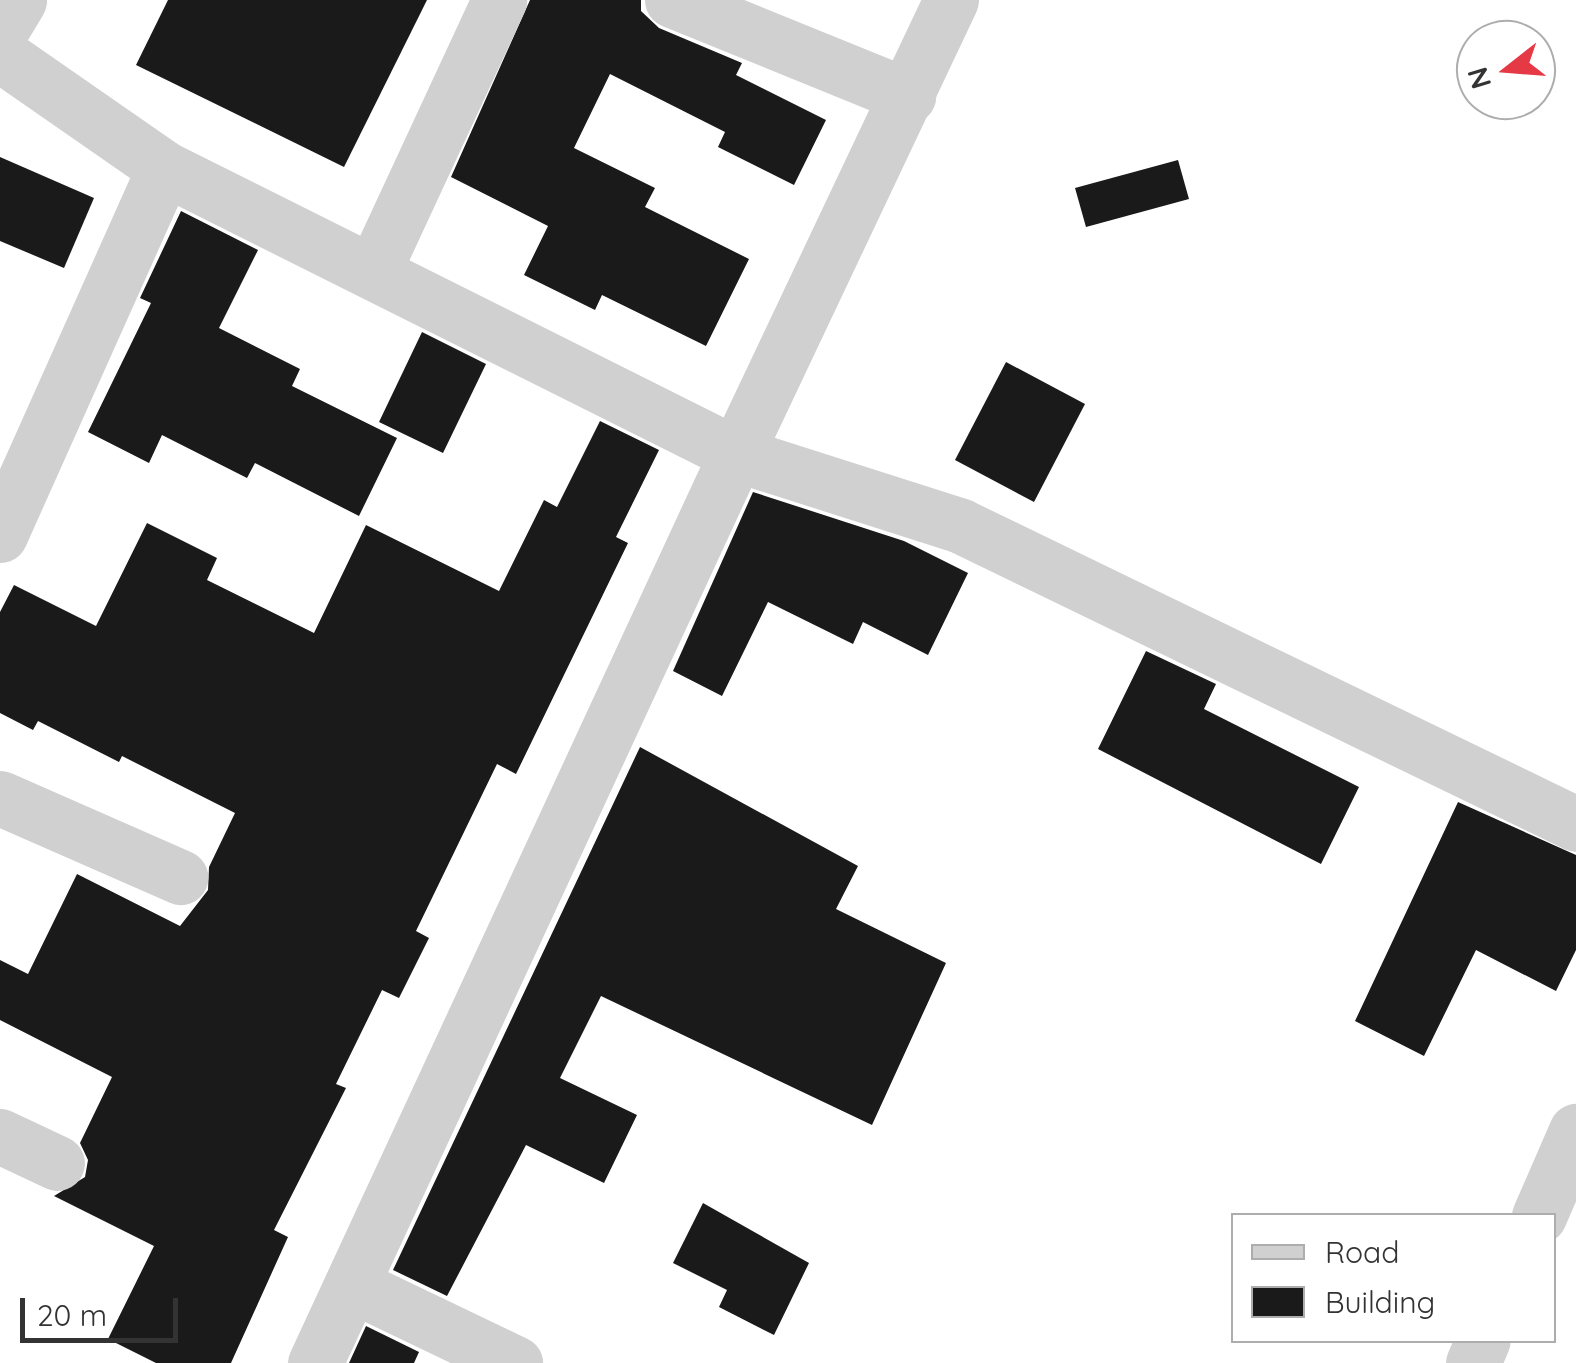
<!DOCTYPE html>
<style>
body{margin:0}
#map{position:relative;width:1576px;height:1363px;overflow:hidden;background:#fff;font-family:Quicksand,sans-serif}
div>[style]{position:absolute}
.building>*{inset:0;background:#1a1a1a}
.minor>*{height:55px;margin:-27.5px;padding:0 27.5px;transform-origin:27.5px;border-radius:27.5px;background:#d0d0d0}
span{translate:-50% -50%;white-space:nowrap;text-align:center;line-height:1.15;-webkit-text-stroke:10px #fff;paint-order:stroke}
.legend{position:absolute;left:1231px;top:1213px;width:325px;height:130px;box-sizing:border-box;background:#fff;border:2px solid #adadad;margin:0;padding:12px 18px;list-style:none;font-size:30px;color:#333}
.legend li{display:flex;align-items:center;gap:20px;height:50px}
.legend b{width:50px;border:2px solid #adadad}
.north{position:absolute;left:1456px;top:20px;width:100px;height:100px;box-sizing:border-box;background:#fff;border:2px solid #adadad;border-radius:50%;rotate:253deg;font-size:28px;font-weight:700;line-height:40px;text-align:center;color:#333}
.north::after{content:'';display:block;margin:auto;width:35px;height:45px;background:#e63946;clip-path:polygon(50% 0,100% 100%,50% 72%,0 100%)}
.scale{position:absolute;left:20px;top:1298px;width:158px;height:45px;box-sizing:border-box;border:5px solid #333;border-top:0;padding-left:12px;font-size:30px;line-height:35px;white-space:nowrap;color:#333;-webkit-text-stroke:8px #fff;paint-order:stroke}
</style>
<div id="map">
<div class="building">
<div style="clip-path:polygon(168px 0,427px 0,344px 167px,136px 65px)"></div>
<div style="clip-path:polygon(530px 0,641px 0,641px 11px,659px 28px,742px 63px,736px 75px,826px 120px,794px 185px,718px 147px,725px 132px,610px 74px,574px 148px,655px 188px,645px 207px,749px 259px,706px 346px,602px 295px,595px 310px,524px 275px,548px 226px,451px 177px)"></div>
<div style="clip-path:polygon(0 157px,94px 198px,64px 268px,0 241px)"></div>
<div style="clip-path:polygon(1178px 160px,1189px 199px,1086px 227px,1075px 188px)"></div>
<div style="clip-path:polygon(181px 211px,258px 250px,219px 328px,300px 369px,292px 386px,397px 438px,359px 516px,255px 463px,247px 478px,162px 435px,149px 463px,88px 432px,151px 303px,140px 298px)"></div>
<div style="clip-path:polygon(422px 332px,486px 364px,443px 453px,379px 422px)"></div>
<div style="clip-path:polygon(1006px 362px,1085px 404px,1034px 502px,955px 460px)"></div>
<div style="clip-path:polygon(600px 421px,659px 450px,616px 537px,628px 543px,516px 774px,497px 764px,416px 931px,429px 938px,399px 998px,382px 990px,336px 1084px,346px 1088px,274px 1230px,288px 1237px,231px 1363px,156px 1363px,108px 1339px,154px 1246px,54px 1196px,85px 1177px,88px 1160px,80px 1143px,112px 1077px,0 1020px,0 960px,28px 974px,77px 874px,180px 926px,208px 890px,209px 867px,235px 813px,122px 756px,119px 762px,38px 721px,33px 730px,0 713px,0 612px,14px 585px,96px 626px,147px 523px,217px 558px,207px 580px,314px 633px,366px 525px,499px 591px,544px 500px,557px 507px)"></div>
<div style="clip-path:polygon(753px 492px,904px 541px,968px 573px,928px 655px,863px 622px,853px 644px,768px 602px,722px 696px,673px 671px)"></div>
<div style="clip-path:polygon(1146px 651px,1216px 684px,1204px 709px,1359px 787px,1321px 864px,1098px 749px)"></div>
<div style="clip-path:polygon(640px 747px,858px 866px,836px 909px,946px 963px,872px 1125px,601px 996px,560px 1078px,637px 1115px,604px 1183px,526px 1145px,447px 1296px,393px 1270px)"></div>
<div style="clip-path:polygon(1458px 802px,1576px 855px,1576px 950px,1556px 991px,1476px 950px,1424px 1056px,1355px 1021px)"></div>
<div style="clip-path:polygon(703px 1203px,809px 1263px,774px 1335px,719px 1307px,727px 1290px,673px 1263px)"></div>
<div style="clip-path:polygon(366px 1326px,419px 1352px,414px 1363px,349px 1363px)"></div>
</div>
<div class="minor">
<div style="left:672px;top:0;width:255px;rotate:22.1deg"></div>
<div style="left:951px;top:0;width:502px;rotate:115.34deg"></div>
<div style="left:736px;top:454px;width:236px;rotate:17.7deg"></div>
<div style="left:961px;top:526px;width:683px;rotate:25.85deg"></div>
<div style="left:0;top:32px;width:37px;rotate:-59deg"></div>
<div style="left:0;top:54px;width:200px;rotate:34.8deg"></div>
<div style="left:164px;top:168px;width:640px;rotate:26.57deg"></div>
<div style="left:736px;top:454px;width:1002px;rotate:114.85deg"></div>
<div style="left:373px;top:272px;width:300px;rotate:-65.1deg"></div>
<div style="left:0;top:535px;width:402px;rotate:-65.9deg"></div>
<div style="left:0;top:798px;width:197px;rotate:23.7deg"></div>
<div style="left:0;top:1136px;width:63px;rotate:25.3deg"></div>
<div style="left:1539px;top:1216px;width:93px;rotate:-66.5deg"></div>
<div style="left:352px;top:1285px;width:181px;rotate:25.6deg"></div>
<div style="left:1473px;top:1363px;width:25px;rotate:-67deg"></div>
</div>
<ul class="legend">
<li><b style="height:12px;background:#d0d0d0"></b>Road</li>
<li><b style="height:28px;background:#1a1a1a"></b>Building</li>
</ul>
<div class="north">N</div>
<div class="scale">20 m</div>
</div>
